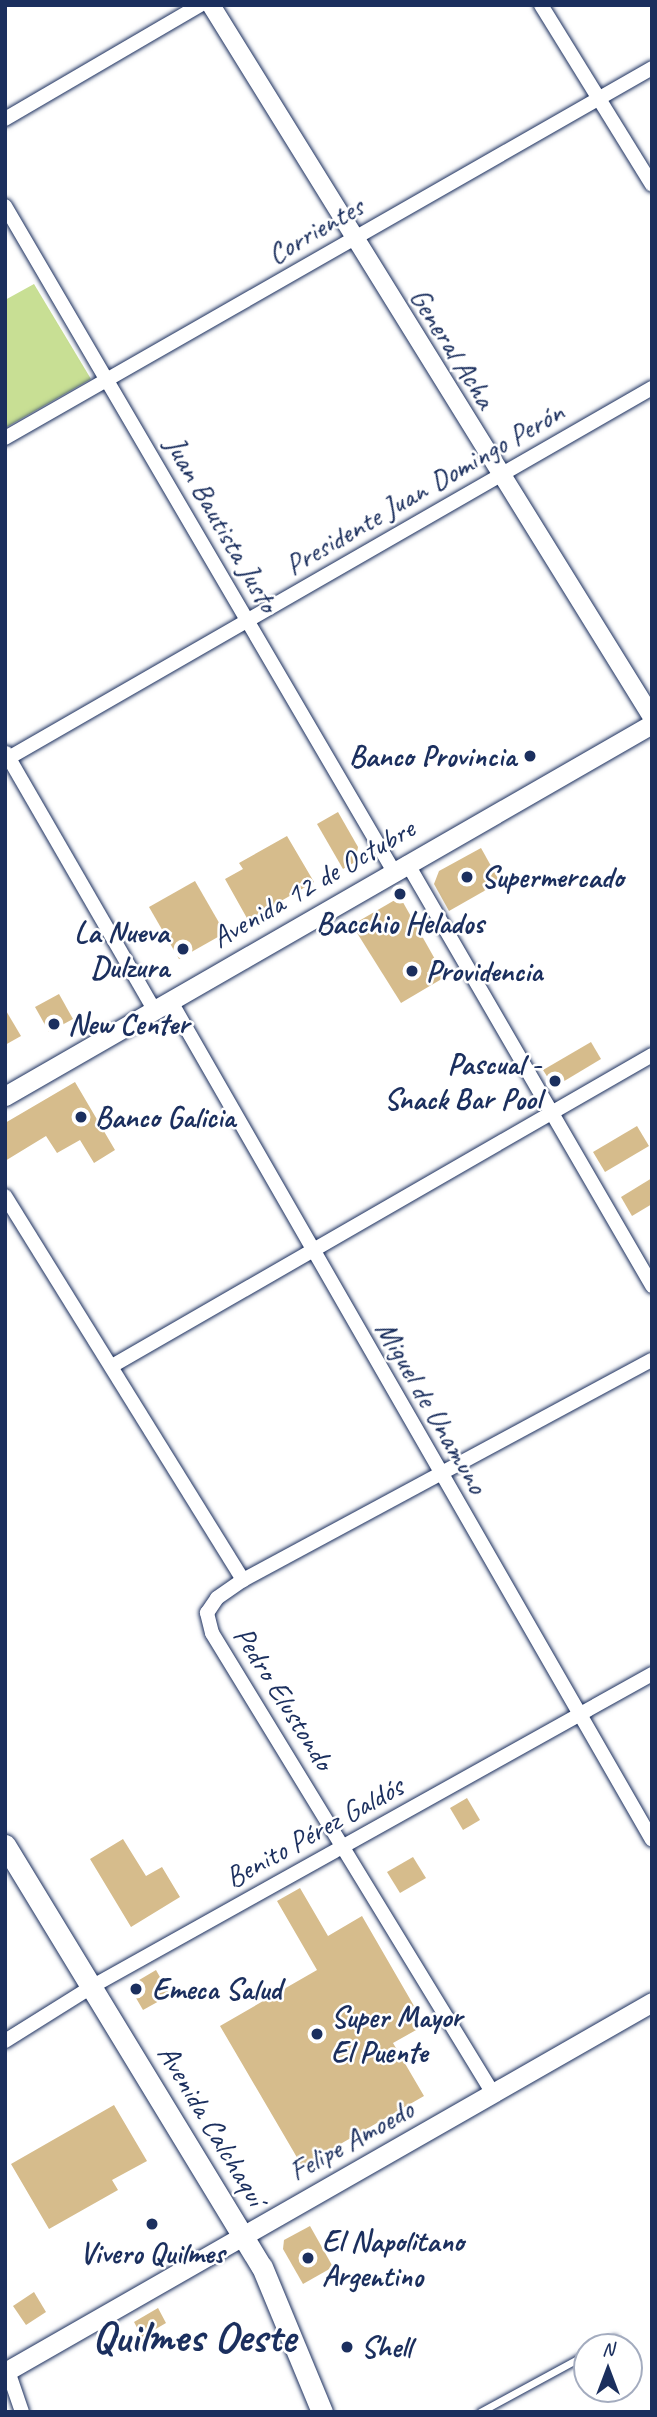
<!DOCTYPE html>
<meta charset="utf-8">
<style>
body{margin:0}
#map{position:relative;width:657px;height:2417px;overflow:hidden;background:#fff;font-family:Caveat,sans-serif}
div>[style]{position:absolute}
.green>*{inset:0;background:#c8df94}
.building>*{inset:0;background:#d6bc8c}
.roads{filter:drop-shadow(0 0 2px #1b2f5e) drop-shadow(0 0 2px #1b2f5e)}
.service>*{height:7px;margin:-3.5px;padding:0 3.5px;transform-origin:3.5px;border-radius:3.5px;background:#fff}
.minor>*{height:14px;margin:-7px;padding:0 7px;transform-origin:7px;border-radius:7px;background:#fff}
.tertiary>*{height:18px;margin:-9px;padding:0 9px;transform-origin:9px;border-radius:9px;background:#fff}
.secondary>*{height:19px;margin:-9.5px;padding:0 9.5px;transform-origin:9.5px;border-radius:9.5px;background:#fff}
.primary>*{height:21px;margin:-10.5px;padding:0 10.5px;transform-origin:10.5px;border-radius:10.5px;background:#fff}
.dots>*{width:19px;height:19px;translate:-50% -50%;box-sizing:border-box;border:4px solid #fff;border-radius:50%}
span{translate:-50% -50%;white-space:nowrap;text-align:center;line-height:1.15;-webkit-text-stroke:5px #fff;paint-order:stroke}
.street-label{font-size:30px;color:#1b2f5e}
.poi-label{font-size:30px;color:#1b2f5e;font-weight:700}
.right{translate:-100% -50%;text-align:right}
.left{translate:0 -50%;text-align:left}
.town-label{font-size:44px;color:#1b2f5e;font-weight:700}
.frame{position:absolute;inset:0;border:7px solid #1b2f5e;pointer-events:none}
.north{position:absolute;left:573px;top:2333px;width:70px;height:70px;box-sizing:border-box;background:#fff;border:2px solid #a4acbf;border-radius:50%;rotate:0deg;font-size:19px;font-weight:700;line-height:28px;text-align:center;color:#1b2f5e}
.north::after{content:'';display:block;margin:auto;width:24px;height:32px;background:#1b2f5e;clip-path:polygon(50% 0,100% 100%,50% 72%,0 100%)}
</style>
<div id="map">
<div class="green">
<div style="clip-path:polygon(34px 284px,91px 379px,5px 428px,5px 300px)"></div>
</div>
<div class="building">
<div style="clip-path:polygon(338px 812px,358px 847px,355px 862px,343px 869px,317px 824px)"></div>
<div style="clip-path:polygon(287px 836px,314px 882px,248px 920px,225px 879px,243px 869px,239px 863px)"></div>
<div style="clip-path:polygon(481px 848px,500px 882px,449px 911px,434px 884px,439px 871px)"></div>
<div style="clip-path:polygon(195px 881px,225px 933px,179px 959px,149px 907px)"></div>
<div style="clip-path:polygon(400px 897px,445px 977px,401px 1003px,352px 925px)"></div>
<div style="clip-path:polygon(59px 994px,73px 1019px,49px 1032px,35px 1007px)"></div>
<div style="clip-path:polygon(5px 1009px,21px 1036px,5px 1045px)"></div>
<div style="clip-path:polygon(591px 1042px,601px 1059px,561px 1083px,550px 1081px,543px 1070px)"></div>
<div style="clip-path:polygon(75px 1082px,115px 1150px,94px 1163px,80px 1140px,57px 1153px,46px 1136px,5px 1161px,5px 1123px)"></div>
<div style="clip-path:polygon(637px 1126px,649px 1146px,605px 1172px,593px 1152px)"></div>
<div style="clip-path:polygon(652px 1178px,652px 1204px,632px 1216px,621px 1197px)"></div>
<div style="clip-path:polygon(467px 1798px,480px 1820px,463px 1830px,450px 1808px)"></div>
<div style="clip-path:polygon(123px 1839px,146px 1876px,162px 1867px,180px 1897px,131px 1927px,90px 1859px)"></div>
<div style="clip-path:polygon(413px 1857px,426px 1878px,400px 1893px,387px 1872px)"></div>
<div style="clip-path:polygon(300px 1888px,328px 1936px,362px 1916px,425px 2025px,393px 2043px,424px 2096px,302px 2166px,220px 2026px,317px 1970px,277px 1901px)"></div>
<div style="clip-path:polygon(156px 1970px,170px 1995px,143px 2010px,129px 1986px)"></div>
<div style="clip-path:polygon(114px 2105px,147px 2161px,112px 2180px,118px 2190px,49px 2229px,11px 2164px)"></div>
<div style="clip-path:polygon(310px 2226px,333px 2267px,303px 2284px,283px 2249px,284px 2240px)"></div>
<div style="clip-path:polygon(34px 2292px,46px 2312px,26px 2325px,13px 2306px)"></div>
<div style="clip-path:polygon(158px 2308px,166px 2323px,142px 2337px,134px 2322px)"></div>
</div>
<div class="roads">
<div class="service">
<div style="left:599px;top:2347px;width:17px;rotate:-28deg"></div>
<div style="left:480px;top:2412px;width:122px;rotate:-28.5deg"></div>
</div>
<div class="minor">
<div style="left:541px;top:5px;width:211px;rotate:58.3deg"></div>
<div style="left:5px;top:119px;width:226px;rotate:-30.3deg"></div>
<div style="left:5px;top:206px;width:769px;rotate:59.7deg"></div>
<div style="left:5px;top:438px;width:745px;rotate:-29.76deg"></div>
<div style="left:6px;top:753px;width:296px;rotate:60deg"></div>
<div style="left:5px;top:760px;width:746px;rotate:-29.9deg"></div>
<div style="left:407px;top:863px;width:489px;rotate:59.9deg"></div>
<div style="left:170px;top:1000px;width:968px;rotate:60.15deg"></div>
<div style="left:5px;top:1196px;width:452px;rotate:58.2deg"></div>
<div style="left:112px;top:1366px;width:623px;rotate:-29.94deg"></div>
<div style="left:5px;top:2041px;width:104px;rotate:-32deg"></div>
<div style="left:93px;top:1986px;width:640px;rotate:-29.17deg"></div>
<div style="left:494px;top:2095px;width:541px;rotate:-121.4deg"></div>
<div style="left:212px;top:1633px;width:21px;rotate:-104deg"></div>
<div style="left:207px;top:1613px;width:18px;rotate:-56deg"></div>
<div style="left:217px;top:1598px;width:32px;rotate:-35deg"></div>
<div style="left:243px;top:1580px;width:464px;rotate:-28.3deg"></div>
<div style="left:8px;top:2371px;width:43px;rotate:71.1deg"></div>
</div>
<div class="tertiary">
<div style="left:211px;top:5px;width:838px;rotate:58.23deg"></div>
</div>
<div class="secondary">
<div style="left:5px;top:1096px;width:746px;rotate:-29.9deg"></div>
<div style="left:5px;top:2372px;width:745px;rotate:-29.76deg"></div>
</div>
<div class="primary">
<div style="left:5px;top:1845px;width:494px;rotate:58.7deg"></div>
<div style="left:262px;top:2267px;width:157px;rotate:67.5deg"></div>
</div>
</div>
<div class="dots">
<div style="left:530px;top:756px;background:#1b2f5e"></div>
<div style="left:467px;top:877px;background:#1b2f5e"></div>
<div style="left:400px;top:894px;background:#1b2f5e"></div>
<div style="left:183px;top:949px;background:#1b2f5e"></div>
<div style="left:412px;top:971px;background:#1b2f5e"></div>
<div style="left:54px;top:1024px;background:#1b2f5e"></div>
<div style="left:555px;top:1081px;background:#1b2f5e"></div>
<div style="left:81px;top:1117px;background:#1b2f5e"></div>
<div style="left:136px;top:1989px;background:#1b2f5e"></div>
<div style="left:317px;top:2034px;background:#1b2f5e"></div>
<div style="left:152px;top:2224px;background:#1b2f5e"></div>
<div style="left:308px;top:2258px;background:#1b2f5e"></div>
<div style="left:347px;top:2347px;background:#1b2f5e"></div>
</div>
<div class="street-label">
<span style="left:315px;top:230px;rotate:-30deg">Corrientes</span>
<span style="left:453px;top:348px;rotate:58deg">General Acha</span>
<span style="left:424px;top:488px;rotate:-30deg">Presidente Juan Domingo Perón</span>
<span style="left:222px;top:524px;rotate:60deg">Juan Bautista Justo</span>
<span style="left:313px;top:883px;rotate:-30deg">Avenida 12 de Octubre</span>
<span style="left:432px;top:1407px;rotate:60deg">Miguel de Unamuno</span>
<span style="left:284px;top:1698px;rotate:58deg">Pedro Elustondo</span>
<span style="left:314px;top:1832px;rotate:-29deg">Benito Pérez Galdós</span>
<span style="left:212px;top:2125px;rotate:59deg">Avenida Calchaquí</span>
<span style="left:351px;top:2140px;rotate:-29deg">Felipe Amoedo</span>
</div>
<div class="poi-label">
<span class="right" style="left:516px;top:756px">Banco Provincia</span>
<span class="left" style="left:481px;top:877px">Supermercado</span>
<span style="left:400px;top:923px">Bacchio Helados</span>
<span class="right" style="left:169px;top:949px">La Nueva<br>Dulzura</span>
<span class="left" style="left:426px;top:971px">Providencia</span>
<span class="left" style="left:68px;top:1024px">New Center</span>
<span class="right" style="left:541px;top:1081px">Pascual -<br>Snack Bar Pool</span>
<span class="left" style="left:95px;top:1117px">Banco Galicia</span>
<span class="left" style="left:152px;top:1989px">Emeca Salud</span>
<span class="left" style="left:331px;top:2034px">Super Mayor<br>El Puente</span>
<span class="left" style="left:322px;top:2258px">El Napolitano<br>Argentino</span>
<span style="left:152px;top:2253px">Vivero Quilmes</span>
<span class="left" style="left:361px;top:2347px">Shell</span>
</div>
<div class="town-label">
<span style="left:194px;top:2337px">Quilmes Oeste</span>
</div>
<div class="frame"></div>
<div class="north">N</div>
</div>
